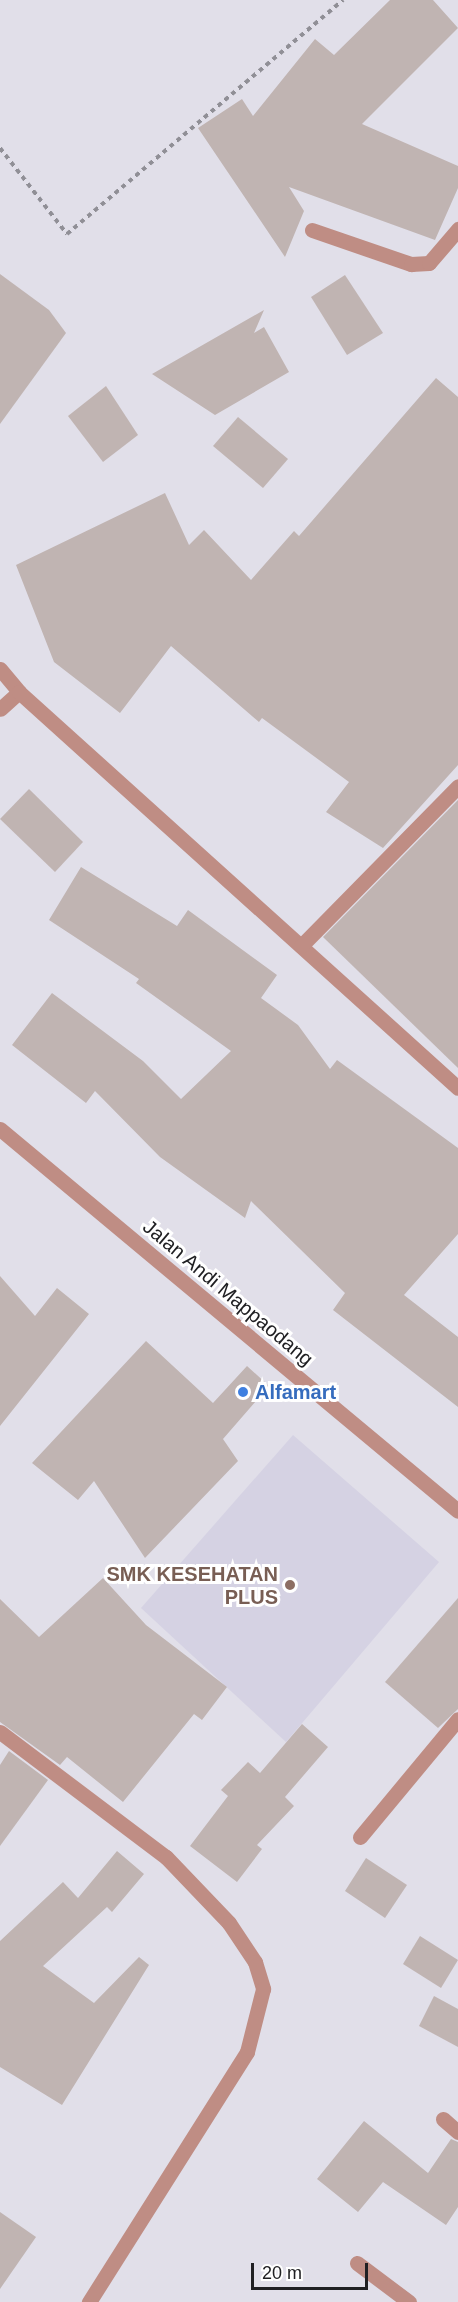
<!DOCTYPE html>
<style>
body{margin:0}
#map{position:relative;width:458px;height:2302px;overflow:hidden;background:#e1dfe9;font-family:Arial,sans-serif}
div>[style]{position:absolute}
.built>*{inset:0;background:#d5d2e3}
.building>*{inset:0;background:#c0b4b2}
.path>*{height:4px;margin-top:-2px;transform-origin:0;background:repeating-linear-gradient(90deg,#908f96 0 4.5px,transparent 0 9px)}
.minor>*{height:15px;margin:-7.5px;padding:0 7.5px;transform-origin:7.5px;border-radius:7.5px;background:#bf8d84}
.dots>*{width:16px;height:16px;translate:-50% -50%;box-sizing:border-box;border:3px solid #fff;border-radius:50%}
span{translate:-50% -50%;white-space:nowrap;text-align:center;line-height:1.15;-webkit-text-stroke:6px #fff;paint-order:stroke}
.street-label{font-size:20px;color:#202023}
.shop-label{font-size:20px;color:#366cbe;font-weight:700}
.left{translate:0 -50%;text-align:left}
.education-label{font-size:20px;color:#785e54;font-weight:700}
.right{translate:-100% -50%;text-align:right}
.scale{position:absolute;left:251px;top:2263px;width:117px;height:27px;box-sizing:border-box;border:3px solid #202023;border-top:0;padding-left:8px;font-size:18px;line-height:21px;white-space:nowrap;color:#202023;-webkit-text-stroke:4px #fff;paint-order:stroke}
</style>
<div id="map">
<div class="built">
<div style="clip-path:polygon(293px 1435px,439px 1562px,286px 1742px,141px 1608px)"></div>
</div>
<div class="building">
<div style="clip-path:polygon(390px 0,433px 0,458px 28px,362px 124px,458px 166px,458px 188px,435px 240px,289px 187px,304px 211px,285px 257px,198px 128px,242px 99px,253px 116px,315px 39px,334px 55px)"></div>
<div style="clip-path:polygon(0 274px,49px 310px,66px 333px,0 424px)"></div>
<div style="clip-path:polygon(345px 275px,383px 333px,347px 355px,311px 297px)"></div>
<div style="clip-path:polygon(264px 310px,254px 333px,264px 327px,289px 372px,215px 415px,152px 374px)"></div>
<div style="clip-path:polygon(436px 378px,458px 397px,458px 765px,383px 848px,326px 812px,349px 782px,262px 718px,259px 722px,171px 646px,120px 713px,54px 662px,16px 565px,165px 493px,189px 545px,204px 530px,251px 580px,294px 531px,299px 536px)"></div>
<div style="clip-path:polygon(106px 386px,138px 435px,103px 462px,68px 416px)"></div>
<div style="clip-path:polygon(238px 417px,288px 459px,263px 488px,213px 446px)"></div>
<div style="clip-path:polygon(29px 789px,83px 842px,55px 872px,0 819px)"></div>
<div style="clip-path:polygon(458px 800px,458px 1068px,323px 937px)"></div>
<div style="clip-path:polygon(81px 867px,177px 926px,188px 910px,277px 975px,261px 998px,298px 1025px,330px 1069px,337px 1060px,458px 1148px,458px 1234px,404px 1295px,458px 1337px,458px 1407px,333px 1310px,345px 1293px,251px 1201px,245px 1218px,160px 1157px,95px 1091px,86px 1103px,12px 1045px,52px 993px,143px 1061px,181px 1099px,231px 1051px,136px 983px,139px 979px,49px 920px)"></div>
<div style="clip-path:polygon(0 1276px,35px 1316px,57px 1288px,89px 1314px,0 1426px)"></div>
<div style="clip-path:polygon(146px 1341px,213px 1403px,247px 1366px,269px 1386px,223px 1439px,238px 1461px,145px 1558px,94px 1481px,78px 1500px,32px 1463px)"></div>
<div style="clip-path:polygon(103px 1578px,146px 1625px,227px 1687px,202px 1720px,194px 1714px,123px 1802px,67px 1757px,60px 1765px,0 1722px,0 1599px,39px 1637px)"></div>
<div style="clip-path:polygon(458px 1598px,458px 1709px,438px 1728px,385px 1682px)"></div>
<div style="clip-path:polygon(302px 1724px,328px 1747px,285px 1797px,294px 1806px,257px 1845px,262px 1849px,237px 1882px,190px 1846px,228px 1796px,221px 1790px,248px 1762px,260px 1773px)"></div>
<div style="clip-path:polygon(9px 1751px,48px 1780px,0 1846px,0 1765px)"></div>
<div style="clip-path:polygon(117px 1851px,144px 1874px,112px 1912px,107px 1907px,43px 1966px,94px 2003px,139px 1957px,149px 1965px,62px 2105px,0 2067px,0 1941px,63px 1882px,78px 1898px)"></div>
<div style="clip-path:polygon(366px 1858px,407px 1885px,385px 1918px,345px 1891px)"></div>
<div style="clip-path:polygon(420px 1936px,458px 1960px,441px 1988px,403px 1964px)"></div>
<div style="clip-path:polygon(434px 1996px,458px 2009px,458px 2047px,419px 2026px)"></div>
<div style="clip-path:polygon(364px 2121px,428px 2173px,451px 2139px,458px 2142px,458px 2207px,446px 2225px,383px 2182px,358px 2212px,317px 2179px)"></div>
<div style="clip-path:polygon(0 2212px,36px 2237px,0 2289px)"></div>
</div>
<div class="path">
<div style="left:0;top:148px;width:109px;rotate:52.1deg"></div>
<div style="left:67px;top:234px;width:362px;rotate:-40.3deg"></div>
</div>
<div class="minor">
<div style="left:312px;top:230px;width:105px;rotate:19deg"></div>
<div style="left:411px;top:264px;width:18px;rotate:-3deg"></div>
<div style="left:429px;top:263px;width:45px;rotate:-49.5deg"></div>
<div style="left:0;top:669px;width:30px;rotate:50deg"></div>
<div style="left:19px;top:692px;width:25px;rotate:138deg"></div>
<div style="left:19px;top:692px;width:591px;rotate:42.05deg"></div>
<div style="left:301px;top:946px;width:224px;rotate:-45.5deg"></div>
<div style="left:0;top:1129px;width:596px;rotate:39.83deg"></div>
<div style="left:0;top:1732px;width:208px;rotate:37deg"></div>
<div style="left:166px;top:1857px;width:91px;rotate:46.3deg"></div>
<div style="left:229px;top:1923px;width:47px;rotate:56.3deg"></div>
<div style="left:255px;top:1962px;width:28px;rotate:73deg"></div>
<div style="left:263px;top:1989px;width:65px;rotate:104.3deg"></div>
<div style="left:247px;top:2052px;width:296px;rotate:122.3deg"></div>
<div style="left:360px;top:1837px;width:153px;rotate:-50.3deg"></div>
<div style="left:443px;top:2119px;width:20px;rotate:41deg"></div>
<div style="left:357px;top:2263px;width:65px;rotate:36.9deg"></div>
</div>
<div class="dots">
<div style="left:243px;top:1392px;background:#3f7fe0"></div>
<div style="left:290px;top:1585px;background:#8d6e63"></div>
</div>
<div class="street-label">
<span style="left:228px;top:1293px;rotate:40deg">Jalan Andi Mappaodang</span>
</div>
<div class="shop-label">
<span class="left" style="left:255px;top:1392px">Alfamart</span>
</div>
<div class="education-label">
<span class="right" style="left:278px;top:1586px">SMK KESEHATAN<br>PLUS</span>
</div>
<div class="scale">20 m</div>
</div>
